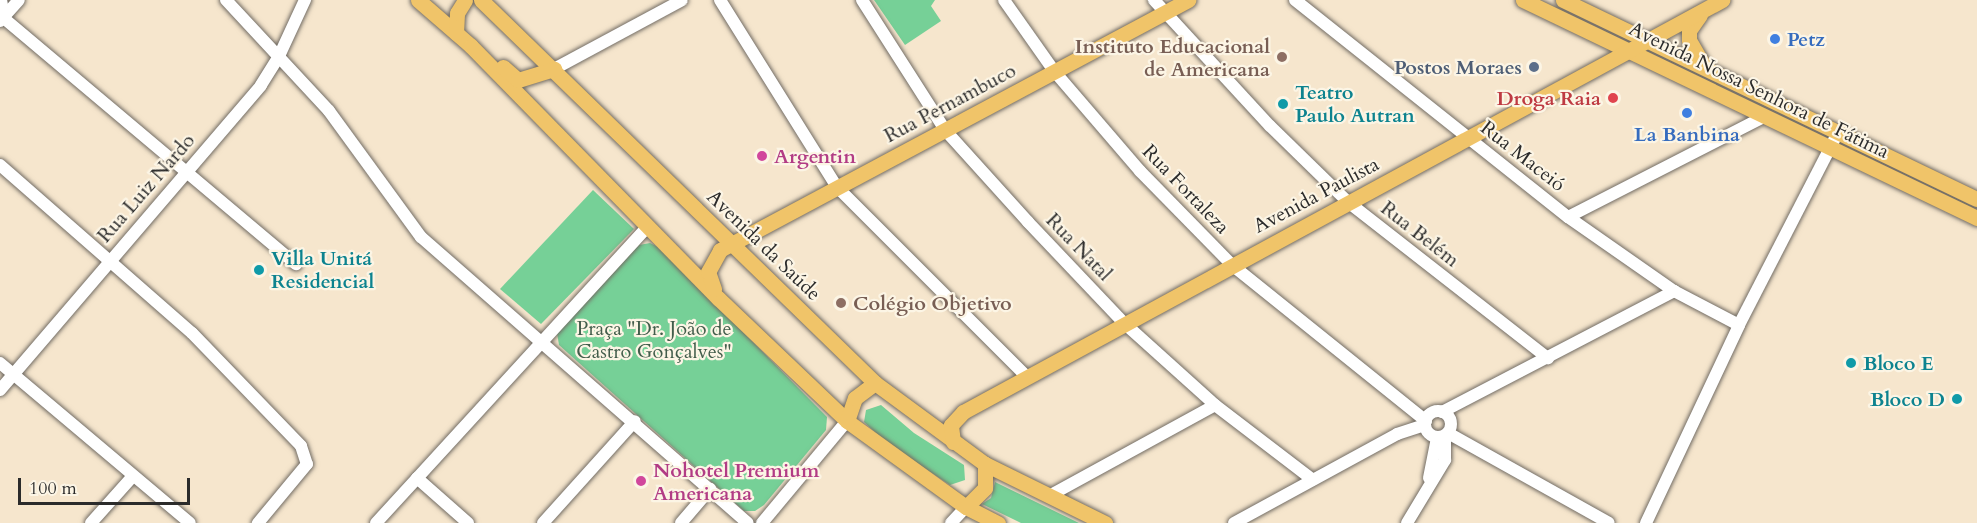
<!DOCTYPE html>
<meta charset="utf-8">
<style>
body{margin:0}
#map{position:relative;width:1977px;height:523px;overflow:hidden;background:#f6e6cd;font-family:Cardo,serif}
div>[style]{position:absolute}
.green>*{inset:0;background:#76d097}
.roads{filter:drop-shadow(0 0 2px #726c64) drop-shadow(0 0 2px #726c64)}
.minor>*{height:12px;margin:-6px;padding:0 6px;transform-origin:6px;border-radius:6px;background:#fff}
.minor>.ring{margin:-6px;padding:0;box-sizing:content-box;background:none;border:12px solid #fff;border-radius:50%}
.major>*{height:15px;margin:-7.5px;padding:0 7.5px;transform-origin:7.5px;border-radius:7.5px;background:#f0c469}
.dots>*{width:16px;height:16px;translate:-50% -50%;box-sizing:border-box;border:3px solid #fcf5e5;border-radius:50%}
span{translate:-50% -50%;white-space:nowrap;text-align:center;line-height:1.15;-webkit-text-stroke:4.5px #fcf5e5;paint-order:stroke}
.shop-label{font-size:20px;color:#366cbe;font-weight:700}
.left{translate:0 -50%;text-align:left}
.education-label{font-size:20px;color:#785e54;font-weight:700}
.right{translate:-100% -50%;text-align:right}
.service-label{font-size:20px;color:#4e5e75;font-weight:700}
.street-label{font-size:20px;color:#2b2b2b}
.culture-label{font-size:20px;color:#0d838f;font-weight:700}
.health-label{font-size:20px;color:#be3a42;font-weight:700}
.hotel-label{font-size:20px;color:#b23c85;font-weight:700}
.park-label{font-size:20px;color:#425d4b}
.scale{position:absolute;left:18px;top:478px;width:172px;height:27px;box-sizing:border-box;border:3px solid #2b2b2b;border-top:0;padding-left:8px;font-size:18px;line-height:21px;white-space:nowrap;color:#2b2b2b;-webkit-text-stroke:4px #fcf5e5;paint-order:stroke}
</style>
<div id="map">
<div class="green">
<div style="clip-path:polygon(874px 0,935px 0,931px 6px,941px 21px,905px 45px)"></div>
<div style="clip-path:polygon(593px 190px,634px 229px,541px 324px,500px 289px)"></div>
<div style="clip-path:polygon(650px 243px,660px 248px,827px 417px,826px 430px,764px 505px,755px 511px,744px 511px,559px 345px,557px 333px,639px 245px)"></div>
<div style="clip-path:polygon(881px 405px,914px 433px,964px 465px,965px 480px,950px 485px,888px 444px,864px 422px,866px 410px)"></div>
<div style="clip-path:polygon(995px 482px,1079px 523px,1021px 523px,982px 504px,991px 498px)"></div>
</div>
<div class="roads">
<div class="minor">
<div style="left:1px;top:0;width:16px;rotate:79deg"></div>
<div style="left:226px;top:0;width:151px;rotate:47.1deg"></div>
<div style="left:329px;top:111px;width:156px;rotate:53.9deg"></div>
<div style="left:421px;top:237px;width:434px;rotate:41.2deg"></div>
<div style="left:720px;top:0;width:221px;rotate:58deg"></div>
<div style="left:837px;top:187px;width:267px;rotate:45deg"></div>
<div style="left:862px;top:0;width:154px;rotate:57.4deg"></div>
<div style="left:945px;top:130px;width:124px;rotate:47.9deg"></div>
<div style="left:1028px;top:222px;width:139px;rotate:46.5deg"></div>
<div style="left:1124px;top:323px;width:122px;rotate:42deg"></div>
<div style="left:1215px;top:405px;width:123px;rotate:37.4deg"></div>
<div style="left:1004px;top:0;width:87px;rotate:54.8deg"></div>
<div style="left:1054px;top:71px;width:132px;rotate:49.3deg"></div>
<div style="left:1140px;top:171px;width:132px;rotate:45.6deg"></div>
<div style="left:1232px;top:265px;width:249px;rotate:38.8deg"></div>
<div style="left:1154px;top:0;width:171px;rotate:47.4deg"></div>
<div style="left:1270px;top:126px;width:109px;rotate:44.3deg"></div>
<div style="left:1348px;top:202px;width:254px;rotate:38deg"></div>
<div style="left:1295px;top:0;width:349px;rotate:38.5deg"></div>
<div style="left:1568px;top:217px;width:129px;rotate:34.9deg"></div>
<div style="left:1674px;top:291px;width:73px;rotate:27.6deg"></div>
<div style="left:0;top:15px;width:387px;rotate:40.1deg"></div>
<div style="left:0;top:21px;width:28px;rotate:-48deg"></div>
<div style="left:554px;top:69px;width:145px;rotate:-28.3deg"></div>
<div style="left:0;top:165px;width:255px;rotate:41.2deg"></div>
<div style="left:192px;top:333px;width:157px;rotate:46deg"></div>
<div style="left:301px;top:446px;width:19px;rotate:72deg"></div>
<div style="left:307px;top:464px;width:77px;rotate:129.7deg"></div>
<div style="left:1568px;top:217px;width:221px;rotate:-27.1deg"></div>
<div style="left:0;top:363px;width:248px;rotate:40.1deg"></div>
<div style="left:0;top:390px;width:401px;rotate:-49.4deg"></div>
<div style="left:261px;top:85px;width:36px;rotate:-58deg"></div>
<div style="left:280px;top:54px;width:60px;rotate:-65.2deg"></div>
<div class="ring" style="left:1425px;top:411px;width:14px;height:14px"></div>
<div style="left:1442px;top:412px;width:262px;rotate:-27.5deg"></div>
<div style="left:1448px;top:433px;width:184px;rotate:29.2deg"></div>
<div style="left:417px;top:478px;width:68px;rotate:41.4deg"></div>
<div style="left:1429px;top:478px;width:41px;rotate:-78.7deg"></div>
<div style="left:1049px;top:496px;width:189px;rotate:-28.7deg"></div>
<div style="left:91px;top:523px;width:63px;rotate:-48.2deg"></div>
<div style="left:376px;top:523px;width:403px;rotate:-47.5deg"></div>
<div style="left:543px;top:523px;width:137px;rotate:-48deg"></div>
<div style="left:681px;top:523px;width:45px;rotate:-49.5deg"></div>
<div style="left:762px;top:523px;width:133px;rotate:-50.2deg"></div>
<div style="left:951px;top:523px;width:22px;rotate:-47deg"></div>
<div style="left:1234px;top:523px;width:186px;rotate:-28.6deg"></div>
<div style="left:1397px;top:434px;width:29px;rotate:-18deg"></div>
<div style="left:1407px;top:523px;width:74px;rotate:-58.9deg"></div>
<div style="left:1445px;top:460px;width:24px;rotate:-90deg"></div>
<div style="left:1646px;top:523px;width:219px;rotate:-64.8deg"></div>
<div style="left:1739px;top:325px;width:217px;rotate:-62.8deg"></div>
</div>
<div class="major">
<div style="left:418px;top:0;width:70px;rotate:41deg"></div>
<div style="left:471px;top:46px;width:353px;rotate:45.6deg"></div>
<div style="left:718px;top:298px;width:178px;rotate:43.6deg"></div>
<div style="left:847px;top:421px;width:147px;rotate:35.9deg"></div>
<div style="left:966px;top:507px;width:36px;rotate:27deg"></div>
<div style="left:481px;top:0;width:549px;rotate:44.19deg"></div>
<div style="left:875px;top:383px;width:137px;rotate:36.4deg"></div>
<div style="left:985px;top:464px;width:134px;rotate:26.2deg"></div>
<div style="left:1523px;top:0;width:504px;rotate:25.65deg"></div>
<div style="left:1563px;top:0;width:459px;rotate:25.7deg"></div>
<div style="left:1700px;top:15px;width:19px;rotate:125deg"></div>
<div style="left:1689px;top:31px;width:9px;rotate:90deg"></div>
<div style="left:1689px;top:40px;width:30px;rotate:60deg"></div>
<div style="left:456px;top:33px;width:20px;rotate:-87deg"></div>
<div style="left:457px;top:13px;width:15px;rotate:-58deg"></div>
<div style="left:503px;top:67px;width:20px;rotate:41deg"></div>
<div style="left:518px;top:80px;width:38px;rotate:-17deg"></div>
<div style="left:714px;top:289px;width:18px;rotate:-109deg"></div>
<div style="left:708px;top:272px;width:25px;rotate:-61deg"></div>
<div style="left:720px;top:250px;width:531px;rotate:-28.11deg"></div>
<div style="left:847px;top:421px;width:24px;rotate:-71deg"></div>
<div style="left:855px;top:398px;width:25px;rotate:-37deg"></div>
<div style="left:953px;top:442px;width:17px;rotate:-97deg"></div>
<div style="left:951px;top:425px;width:18px;rotate:-47deg"></div>
<div style="left:963px;top:412px;width:864px;rotate:-28.49deg"></div>
<div style="left:966px;top:507px;width:27px;rotate:-45deg"></div>
<div style="left:985px;top:488px;width:24px;rotate:-90deg"></div>
</div>
</div>
<div class="dots">
<div style="left:1775px;top:39px;background:#3f7fe0"></div>
<div style="left:1282px;top:57px;background:#8d6e63"></div>
<div style="left:1534px;top:67px;background:#5c6f8a"></div>
<div style="left:1613px;top:98px;background:#e0444e"></div>
<div style="left:1283px;top:104px;background:#0f9aa8"></div>
<div style="left:1687px;top:113px;background:#3f7fe0"></div>
<div style="left:762px;top:156px;background:#d1479c"></div>
<div style="left:259px;top:270px;background:#0f9aa8"></div>
<div style="left:841px;top:303px;background:#8d6e63"></div>
<div style="left:1851px;top:363px;background:#0f9aa8"></div>
<div style="left:1957px;top:399px;background:#0f9aa8"></div>
<div style="left:641px;top:481px;background:#d1479c"></div>
</div>
<div class="shop-label">
<span class="left" style="left:1787px;top:39px">Petz</span>
<span style="left:1687px;top:134px">La Banbina</span>
</div>
<div class="education-label">
<span class="right" style="left:1270px;top:58px">Instituto Educacional<br>de Americana</span>
<span class="left" style="left:853px;top:303px">Colégio Objetivo</span>
</div>
<div class="service-label">
<span class="right" style="left:1522px;top:67px">Postos Moraes</span>
</div>
<div class="street-label">
<span style="left:1759px;top:90px;rotate:26deg">Avenida Nossa Senhora de Fátima</span>
<span style="left:950px;top:103px;rotate:-28deg">Rua Pernambuco</span>
<span style="left:1523px;top:156px;rotate:38deg">Rua Maceió</span>
<span style="left:146px;top:188px;rotate:-49deg">Rua Luiz Nardo</span>
<span style="left:1186px;top:189px;rotate:46deg">Rua Fortaleza</span>
<span style="left:1316px;top:195px;rotate:-28deg">Avenida Paulista</span>
<span style="left:1420px;top:234px;rotate:38deg">Rua Belém</span>
<span style="left:764px;top:245px;rotate:44deg">Avenida da Saúde</span>
<span style="left:1079px;top:247px;rotate:46deg">Rua Natal</span>
</div>
<div class="culture-label">
<span class="left" style="left:1295px;top:104px">Teatro<br>Paulo Autran</span>
<span class="left" style="left:271px;top:270px">Villa Unitá<br>Residencial</span>
<span class="left" style="left:1863px;top:363px">Bloco E</span>
<span class="right" style="left:1945px;top:399px">Bloco D</span>
</div>
<div class="health-label">
<span class="right" style="left:1601px;top:98px">Droga Raia</span>
</div>
<div class="hotel-label">
<span class="left" style="left:774px;top:156px">Argentin</span>
<span class="left" style="left:653px;top:482px">Nohotel Premium<br>Americana</span>
</div>
<div class="park-label">
<span style="left:654px;top:340px">Praça "Dr. João de<br>Castro Gonçalves"</span>
</div>
<div class="scale">100 m</div>
</div>
